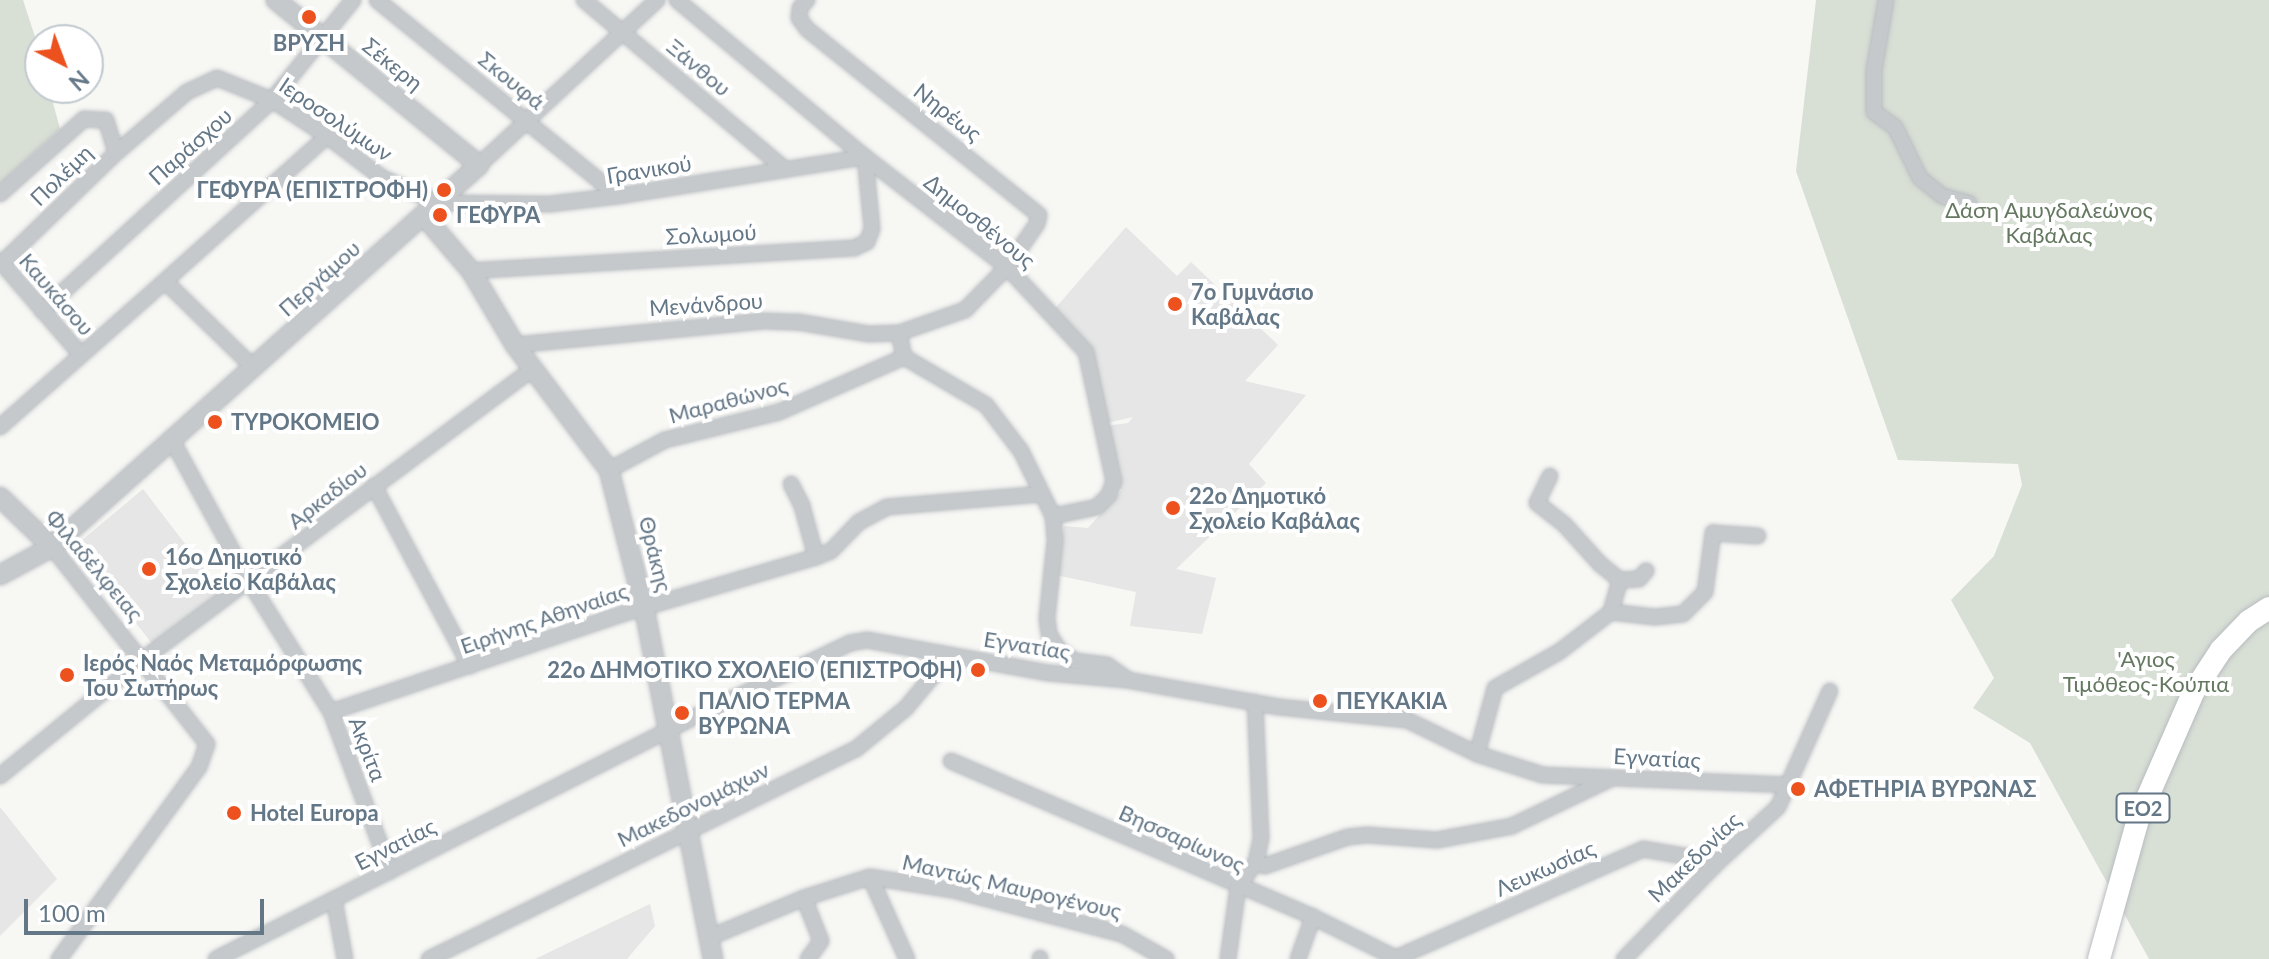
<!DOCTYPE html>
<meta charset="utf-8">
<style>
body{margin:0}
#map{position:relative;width:2269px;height:959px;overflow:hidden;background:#f7f7f4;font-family:Lato,sans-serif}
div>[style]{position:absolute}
.built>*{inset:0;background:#e5e6e5}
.green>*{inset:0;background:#d8dfd5}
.roads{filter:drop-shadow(0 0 2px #b8bcc0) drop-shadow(0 0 2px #b8bcc0)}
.minor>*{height:14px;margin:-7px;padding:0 7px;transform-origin:7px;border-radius:7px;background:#c5c9cc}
.tertiary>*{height:18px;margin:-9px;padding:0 9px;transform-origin:9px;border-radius:9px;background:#c5c9cc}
.primary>*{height:22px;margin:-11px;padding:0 11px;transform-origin:11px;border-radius:11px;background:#fff}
.dots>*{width:22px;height:22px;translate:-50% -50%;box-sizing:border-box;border:4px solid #fff;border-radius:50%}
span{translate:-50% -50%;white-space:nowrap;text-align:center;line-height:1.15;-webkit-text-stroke:8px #fff;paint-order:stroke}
.shield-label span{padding:2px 6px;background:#fff;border:2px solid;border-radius:6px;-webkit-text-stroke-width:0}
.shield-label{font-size:20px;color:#647787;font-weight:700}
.poi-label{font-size:22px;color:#647787;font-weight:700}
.right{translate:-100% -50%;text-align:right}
.left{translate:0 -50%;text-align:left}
.street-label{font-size:22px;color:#647787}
.park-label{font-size:22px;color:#647860}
.north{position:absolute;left:24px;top:24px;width:80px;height:80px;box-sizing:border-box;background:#fff;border:2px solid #c1c9cf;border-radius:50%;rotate:138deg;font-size:22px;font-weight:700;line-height:32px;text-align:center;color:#647787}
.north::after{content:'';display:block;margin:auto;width:28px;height:36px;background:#ed511e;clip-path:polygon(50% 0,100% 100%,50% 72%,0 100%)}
.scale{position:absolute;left:24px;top:899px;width:240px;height:36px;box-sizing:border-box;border:4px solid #647787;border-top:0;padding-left:10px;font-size:24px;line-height:28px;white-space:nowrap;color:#647787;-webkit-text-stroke:6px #fff;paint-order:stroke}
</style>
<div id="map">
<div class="built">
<div style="clip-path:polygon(1126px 227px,1177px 276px,1191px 262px,1278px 345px,1245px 381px,1306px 395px,1249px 464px,1266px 483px,1176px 569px,1216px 578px,1202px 634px,1130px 626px,1136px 592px,1056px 575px,1064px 526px,1088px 528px,1122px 490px,1106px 476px,1098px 427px,1128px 423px,1133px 417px,1097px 425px,1092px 354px,1051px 313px)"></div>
<div style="clip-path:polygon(143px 489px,222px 592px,154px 646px,75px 546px)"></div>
<div style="clip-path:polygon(0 807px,57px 879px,0 936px)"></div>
<div style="clip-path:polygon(650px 904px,655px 926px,627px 959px,535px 959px)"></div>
</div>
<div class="green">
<div style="clip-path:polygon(0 0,23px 0,40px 52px,40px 88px,49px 88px,60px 129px,0 184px)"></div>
<div style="clip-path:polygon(1816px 0,2269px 0,2269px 959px,2149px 959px,2030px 743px,1973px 708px,1994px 678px,1951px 600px,1994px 556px,2022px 485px,2018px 464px,1898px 460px,1796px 171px)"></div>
</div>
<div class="roads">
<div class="minor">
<div style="left:377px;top:0;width:311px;rotate:39.1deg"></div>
<div style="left:584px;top:0;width:263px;rotate:40.1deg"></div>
<div style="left:677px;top:0;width:245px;rotate:39.9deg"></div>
<div style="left:865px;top:157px;width:180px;rotate:37.8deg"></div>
<div style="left:1007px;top:267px;width:116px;rotate:47.1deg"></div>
<div style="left:1086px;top:352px;width:132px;rotate:77.8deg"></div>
<div style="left:1114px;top:481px;width:15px;rotate:110deg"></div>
<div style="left:1109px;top:495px;width:17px;rotate:135deg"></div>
<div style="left:1097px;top:507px;width:45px;rotate:168.4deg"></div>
<div style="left:1886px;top:0;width:71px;rotate:99.7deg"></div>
<div style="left:1874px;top:70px;width:42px;rotate:90deg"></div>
<div style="left:1874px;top:112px;width:26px;rotate:36deg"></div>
<div style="left:1895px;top:127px;width:57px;rotate:63.9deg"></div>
<div style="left:1920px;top:178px;width:28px;rotate:39deg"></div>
<div style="left:1942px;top:196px;width:28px;rotate:15deg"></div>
<div style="left:479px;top:165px;width:243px;rotate:-42.8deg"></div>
<div style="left:0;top:194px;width:113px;rotate:-41.8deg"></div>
<div style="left:84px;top:119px;width:22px;rotate:3deg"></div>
<div style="left:106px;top:120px;width:34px;rotate:73deg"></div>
<div style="left:116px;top:153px;width:94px;rotate:-40.7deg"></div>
<div style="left:187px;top:92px;width:33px;rotate:-25deg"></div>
<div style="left:217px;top:78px;width:59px;rotate:21.8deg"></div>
<div style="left:272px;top:100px;width:66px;rotate:33.2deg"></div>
<div style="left:327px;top:136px;width:68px;rotate:37.2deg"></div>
<div style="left:381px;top:177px;width:63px;rotate:24.5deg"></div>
<div style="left:438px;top:203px;width:112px;rotate:0.5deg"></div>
<div style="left:550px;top:204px;width:68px;rotate:-6.7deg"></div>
<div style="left:618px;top:196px;width:250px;rotate:-9deg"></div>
<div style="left:865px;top:157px;width:72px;rotate:84.4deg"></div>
<div style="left:872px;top:229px;width:14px;rotate:111deg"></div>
<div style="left:867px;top:242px;width:14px;rotate:155deg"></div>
<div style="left:854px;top:248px;width:384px;rotate:176.6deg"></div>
<div style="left:0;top:261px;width:124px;rotate:49.2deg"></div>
<div style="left:2px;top:263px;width:158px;rotate:-44deg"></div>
<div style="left:42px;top:311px;width:312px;rotate:-42.5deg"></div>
<div style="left:272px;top:100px;width:129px;rotate:-51deg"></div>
<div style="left:899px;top:333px;width:25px;rotate:78deg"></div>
<div style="left:904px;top:357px;width:95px;rotate:30.3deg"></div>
<div style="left:986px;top:405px;width:58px;rotate:52.7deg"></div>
<div style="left:1021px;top:451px;width:72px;rotate:63.8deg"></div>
<div style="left:1053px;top:516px;width:25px;rotate:85deg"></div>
<div style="left:1055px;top:541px;width:78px;rotate:95.9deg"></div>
<div style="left:1047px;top:619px;width:15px;rotate:82deg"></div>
<div style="left:1049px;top:634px;width:19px;rotate:58deg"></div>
<div style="left:1059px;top:650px;width:19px;rotate:35deg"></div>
<div style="left:1075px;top:661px;width:32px;rotate:7deg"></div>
<div style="left:1107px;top:665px;width:24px;rotate:35deg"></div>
<div style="left:515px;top:345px;width:250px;rotate:-5.5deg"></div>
<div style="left:764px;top:321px;width:34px;rotate:2deg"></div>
<div style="left:798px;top:322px;width:71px;rotate:9.7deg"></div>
<div style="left:868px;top:334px;width:31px;rotate:-2deg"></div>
<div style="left:899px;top:333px;width:70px;rotate:-19.2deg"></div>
<div style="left:965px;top:310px;width:60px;rotate:-45.7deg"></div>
<div style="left:1007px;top:267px;width:52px;rotate:-55.1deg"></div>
<div style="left:1037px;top:224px;width:9px;rotate:-77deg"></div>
<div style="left:1039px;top:215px;width:297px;rotate:-141.3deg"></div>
<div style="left:807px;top:29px;width:14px;rotate:-126deg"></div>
<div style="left:799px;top:18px;width:10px;rotate:-84deg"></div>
<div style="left:800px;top:8px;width:11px;rotate:-49deg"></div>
<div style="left:254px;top:368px;width:124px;rotate:-135.7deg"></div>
<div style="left:165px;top:281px;width:217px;rotate:-41.8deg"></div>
<div style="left:0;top:427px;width:220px;rotate:-41.5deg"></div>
<div style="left:173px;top:442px;width:161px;rotate:61.4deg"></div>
<div style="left:250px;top:583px;width:152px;rotate:57.9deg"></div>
<div style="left:331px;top:712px;width:170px;rotate:69.6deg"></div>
<div style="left:609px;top:470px;width:64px;rotate:-28.2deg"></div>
<div style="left:665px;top:440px;width:117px;rotate:-13.8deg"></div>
<div style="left:779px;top:412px;width:137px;rotate:-23.7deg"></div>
<div style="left:1550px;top:476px;width:30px;rotate:116deg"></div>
<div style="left:1537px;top:503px;width:34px;rotate:38deg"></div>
<div style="left:1564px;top:524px;width:54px;rotate:48deg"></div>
<div style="left:1600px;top:564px;width:26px;rotate:39deg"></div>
<div style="left:1620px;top:580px;width:19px;rotate:-3deg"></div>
<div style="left:1639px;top:579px;width:11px;rotate:-49deg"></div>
<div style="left:791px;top:484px;width:25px;rotate:63deg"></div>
<div style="left:802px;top:506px;width:53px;rotate:74.6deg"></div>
<div style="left:374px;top:486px;width:204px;rotate:61.9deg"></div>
<div style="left:52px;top:547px;width:251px;rotate:51.8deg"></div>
<div style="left:207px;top:744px;width:24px;rotate:109deg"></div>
<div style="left:199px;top:767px;width:238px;rotate:126.1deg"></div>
<div style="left:1620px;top:580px;width:33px;rotate:106deg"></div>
<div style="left:1611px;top:612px;width:44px;rotate:6.5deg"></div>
<div style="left:1655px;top:617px;width:28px;rotate:-6deg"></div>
<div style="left:1683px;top:614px;width:31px;rotate:-45deg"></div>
<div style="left:1705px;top:592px;width:60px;rotate:-82.3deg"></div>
<div style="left:1713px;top:533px;width:45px;rotate:3.8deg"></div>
<div style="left:331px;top:712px;width:307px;rotate:-18.6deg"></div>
<div style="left:622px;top:614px;width:202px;rotate:-16.4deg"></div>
<div style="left:816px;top:557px;width:16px;rotate:-22deg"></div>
<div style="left:831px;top:551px;width:40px;rotate:-46deg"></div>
<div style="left:859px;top:522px;width:32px;rotate:-28deg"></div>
<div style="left:887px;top:507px;width:155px;rotate:-4.8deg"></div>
<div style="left:1477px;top:754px;width:68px;rotate:-74.7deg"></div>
<div style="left:1495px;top:688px;width:73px;rotate:-29.4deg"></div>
<div style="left:1559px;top:652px;width:66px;rotate:-37.6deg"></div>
<div style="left:951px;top:761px;width:394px;rotate:23.3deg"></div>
<div style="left:1313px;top:917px;width:93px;rotate:26.3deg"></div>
<div style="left:0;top:776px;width:183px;rotate:-39.2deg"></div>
<div style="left:142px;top:660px;width:487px;rotate:-36.7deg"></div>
<div style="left:1256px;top:862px;width:10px;rotate:24deg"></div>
<div style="left:1265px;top:866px;width:88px;rotate:-19.3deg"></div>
<div style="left:1348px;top:837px;width:19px;rotate:-6deg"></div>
<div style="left:1367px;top:835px;width:70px;rotate:4.1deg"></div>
<div style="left:1437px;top:840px;width:76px;rotate:-10.6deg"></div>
<div style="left:1512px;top:826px;width:109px;rotate:-25.6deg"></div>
<div style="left:870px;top:877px;width:90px;rotate:65.7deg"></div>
<div style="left:804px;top:898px;width:46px;rotate:68.4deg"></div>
<div style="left:821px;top:941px;width:22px;rotate:126deg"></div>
<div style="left:334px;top:899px;width:61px;rotate:79.6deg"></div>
<div style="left:708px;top:938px;width:104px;rotate:-22.6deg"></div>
<div style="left:804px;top:898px;width:69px;rotate:-17.7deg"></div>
<div style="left:870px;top:877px;width:84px;rotate:8.9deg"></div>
<div style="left:953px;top:890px;width:175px;rotate:14.6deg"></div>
<div style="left:1122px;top:934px;width:51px;rotate:29.6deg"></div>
<div style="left:1040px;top:958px;width:1px;rotate:90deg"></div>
<div style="left:1396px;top:958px;width:270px;rotate:-23.8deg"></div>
<div style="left:1643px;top:849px;width:76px;rotate:9.8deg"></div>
<div style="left:216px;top:959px;width:531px;rotate:-26.85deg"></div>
<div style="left:690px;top:719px;width:177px;rotate:-25.4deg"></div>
<div style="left:850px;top:643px;width:17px;rotate:-10deg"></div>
<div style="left:867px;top:640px;width:185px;rotate:10.3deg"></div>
<div style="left:1049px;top:673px;width:78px;rotate:5.1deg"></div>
<div style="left:1127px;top:680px;width:154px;rotate:10.1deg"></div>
<div style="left:1279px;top:707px;width:129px;rotate:5.8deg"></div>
<div style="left:1407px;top:720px;width:78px;rotate:25.9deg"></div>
<div style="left:1477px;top:754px;width:69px;rotate:17.7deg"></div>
<div style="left:1543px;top:775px;width:247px;rotate:2.3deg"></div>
<div style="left:429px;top:959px;width:476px;rotate:-26.2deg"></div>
<div style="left:856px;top:749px;width:65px;rotate:-39.4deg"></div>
<div style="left:906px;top:708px;width:69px;rotate:-50.3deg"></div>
<div style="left:1228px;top:959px;width:73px;rotate:-82.1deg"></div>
<div style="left:1238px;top:887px;width:31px;rotate:-54deg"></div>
<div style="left:1256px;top:862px;width:25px;rotate:-78deg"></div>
<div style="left:1261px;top:838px;width:136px;rotate:-92.5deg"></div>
<div style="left:1298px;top:959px;width:45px;rotate:-70.3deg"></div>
<div style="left:1624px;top:959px;width:135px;rotate:-45.9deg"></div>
<div style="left:1718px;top:862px;width:81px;rotate:-42.5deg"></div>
<div style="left:1778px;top:807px;width:127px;rotate:-65.9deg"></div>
</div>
<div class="tertiary">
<div style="left:424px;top:216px;width:72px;rotate:49.5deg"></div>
<div style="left:471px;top:271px;width:86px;rotate:59.3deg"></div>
<div style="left:515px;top:345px;width:156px;rotate:53.1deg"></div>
<div style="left:609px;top:470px;width:141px;rotate:75.7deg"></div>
<div style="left:644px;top:607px;width:359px;rotate:78.9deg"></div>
<div style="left:0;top:497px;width:72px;rotate:43.9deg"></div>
<div style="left:0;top:575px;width:59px;rotate:-28.3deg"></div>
<div style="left:52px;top:547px;width:573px;rotate:-41.82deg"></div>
<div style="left:479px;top:165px;width:262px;rotate:-140.9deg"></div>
</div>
<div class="primary">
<div style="left:2099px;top:959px;width:145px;rotate:-74.4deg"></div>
<div style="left:2138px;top:819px;width:140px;rotate:-66.4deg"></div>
<div style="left:2194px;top:691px;width:49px;rotate:-56.6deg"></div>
<div style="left:2221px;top:650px;width:40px;rotate:-46deg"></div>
<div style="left:2249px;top:621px;width:24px;rotate:-33deg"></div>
</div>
</div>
<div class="dots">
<div style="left:309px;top:17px;background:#ed511e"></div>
<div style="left:444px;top:190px;background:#ed511e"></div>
<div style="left:440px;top:215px;background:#ed511e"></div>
<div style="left:1175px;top:304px;background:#ed511e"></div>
<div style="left:215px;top:422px;background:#ed511e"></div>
<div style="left:1173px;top:508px;background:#ed511e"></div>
<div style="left:149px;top:569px;background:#ed511e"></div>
<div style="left:978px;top:670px;background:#ed511e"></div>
<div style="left:67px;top:675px;background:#ed511e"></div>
<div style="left:1320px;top:701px;background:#ed511e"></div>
<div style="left:682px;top:713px;background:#ed511e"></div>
<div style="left:1798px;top:789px;background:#ed511e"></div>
<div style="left:234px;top:813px;background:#ed511e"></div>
</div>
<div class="shield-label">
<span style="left:2143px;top:808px">ΕΟ2</span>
</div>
<div class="poi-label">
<span style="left:309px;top:43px">ΒΡΥΣΗ</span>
<span class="right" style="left:428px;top:190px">ΓΕΦΥΡΑ (ΕΠΙΣΤΡΟΦΗ)</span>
<span class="left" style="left:456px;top:215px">ΓΕΦΥΡΑ</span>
<span class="left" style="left:1191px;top:304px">7ο Γυμνάσιο<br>Καβάλας</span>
<span class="left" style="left:231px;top:422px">ΤΥΡΟΚΟΜΕΙΟ</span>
<span class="left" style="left:1189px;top:508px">22ο Δημοτικό<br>Σχολείο Καβάλας</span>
<span class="left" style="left:165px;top:569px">16ο Δημοτικό<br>Σχολείο Καβάλας</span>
<span class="left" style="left:83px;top:675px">Ιερός Ναός Μεταμόρφωσης<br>Του Σωτήρως</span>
<span class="right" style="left:962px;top:670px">22ο ΔΗΜΟΤΙΚΟ ΣΧΟΛΕΙΟ (ΕΠΙΣΤΡΟΦΗ)</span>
<span class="left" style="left:698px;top:713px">ΠΑΛΙΟ ΤΕΡΜΑ<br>ΒΥΡΩΝΑ</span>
<span class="left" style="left:1336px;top:701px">ΠΕΥΚΑΚΙΑ</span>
<span class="left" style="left:1814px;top:789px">ΑΦΕΤΗΡΙΑ ΒΥΡΩΝΑΣ</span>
<span class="left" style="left:250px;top:813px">Hotel Europa</span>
</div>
<div class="street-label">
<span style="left:393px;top:64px;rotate:39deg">Σέκερη</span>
<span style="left:699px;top:67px;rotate:40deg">Ξάνθου</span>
<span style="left:512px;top:80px;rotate:39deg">Σκουφά</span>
<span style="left:948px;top:112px;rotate:38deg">Νηρέως</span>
<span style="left:336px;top:119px;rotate:34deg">Ιεροσολύμων</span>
<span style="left:190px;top:146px;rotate:-42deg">Παράσχου</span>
<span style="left:649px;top:169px;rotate:-9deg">Γρανικού</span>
<span style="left:61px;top:175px;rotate:-44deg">Πολέμη</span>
<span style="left:980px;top:221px;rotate:39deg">Δημοσθένους</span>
<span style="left:711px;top:234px;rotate:-3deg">Σολωμού</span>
<span style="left:319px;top:278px;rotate:-42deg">Περγάμου</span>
<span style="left:57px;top:294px;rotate:49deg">Καυκάσου</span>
<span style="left:706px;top:304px;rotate:-4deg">Μενάνδρου</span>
<span style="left:728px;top:400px;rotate:-15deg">Μαραθώνος</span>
<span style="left:327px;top:495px;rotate:-38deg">Αρκαδίου</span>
<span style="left:656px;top:554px;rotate:76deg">Θράκης</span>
<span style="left:95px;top:565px;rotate:50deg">Φιλαδέλφειας</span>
<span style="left:544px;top:618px;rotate:-19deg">Ειρήνης Αθηναίας</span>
<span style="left:1027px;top:645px;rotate:9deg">Εγνατίας</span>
<span style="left:368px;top:749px;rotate:69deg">Ακρίτα</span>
<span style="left:1657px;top:758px;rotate:3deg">Εγνατίας</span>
<span style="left:693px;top:804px;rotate:-26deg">Μακεδονομάχων</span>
<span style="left:1182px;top:838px;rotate:24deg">Βησσαρίωνος</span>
<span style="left:395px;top:844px;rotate:-27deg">Εγνατίας</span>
<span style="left:1694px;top:857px;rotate:-44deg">Μακεδονίας</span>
<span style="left:1545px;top:868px;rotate:-24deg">Λευκωσίας</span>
<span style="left:1012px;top:886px;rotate:13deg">Μαντώς Μαυρογένους</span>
</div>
<div class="park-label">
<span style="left:2049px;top:222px">Δάση Αμυγδαλεώνος<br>Καβάλας</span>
<span style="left:2146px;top:671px">'Αγιος<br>Τιμόθεος-Κούπια</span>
</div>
<div class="north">N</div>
<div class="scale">100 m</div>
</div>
